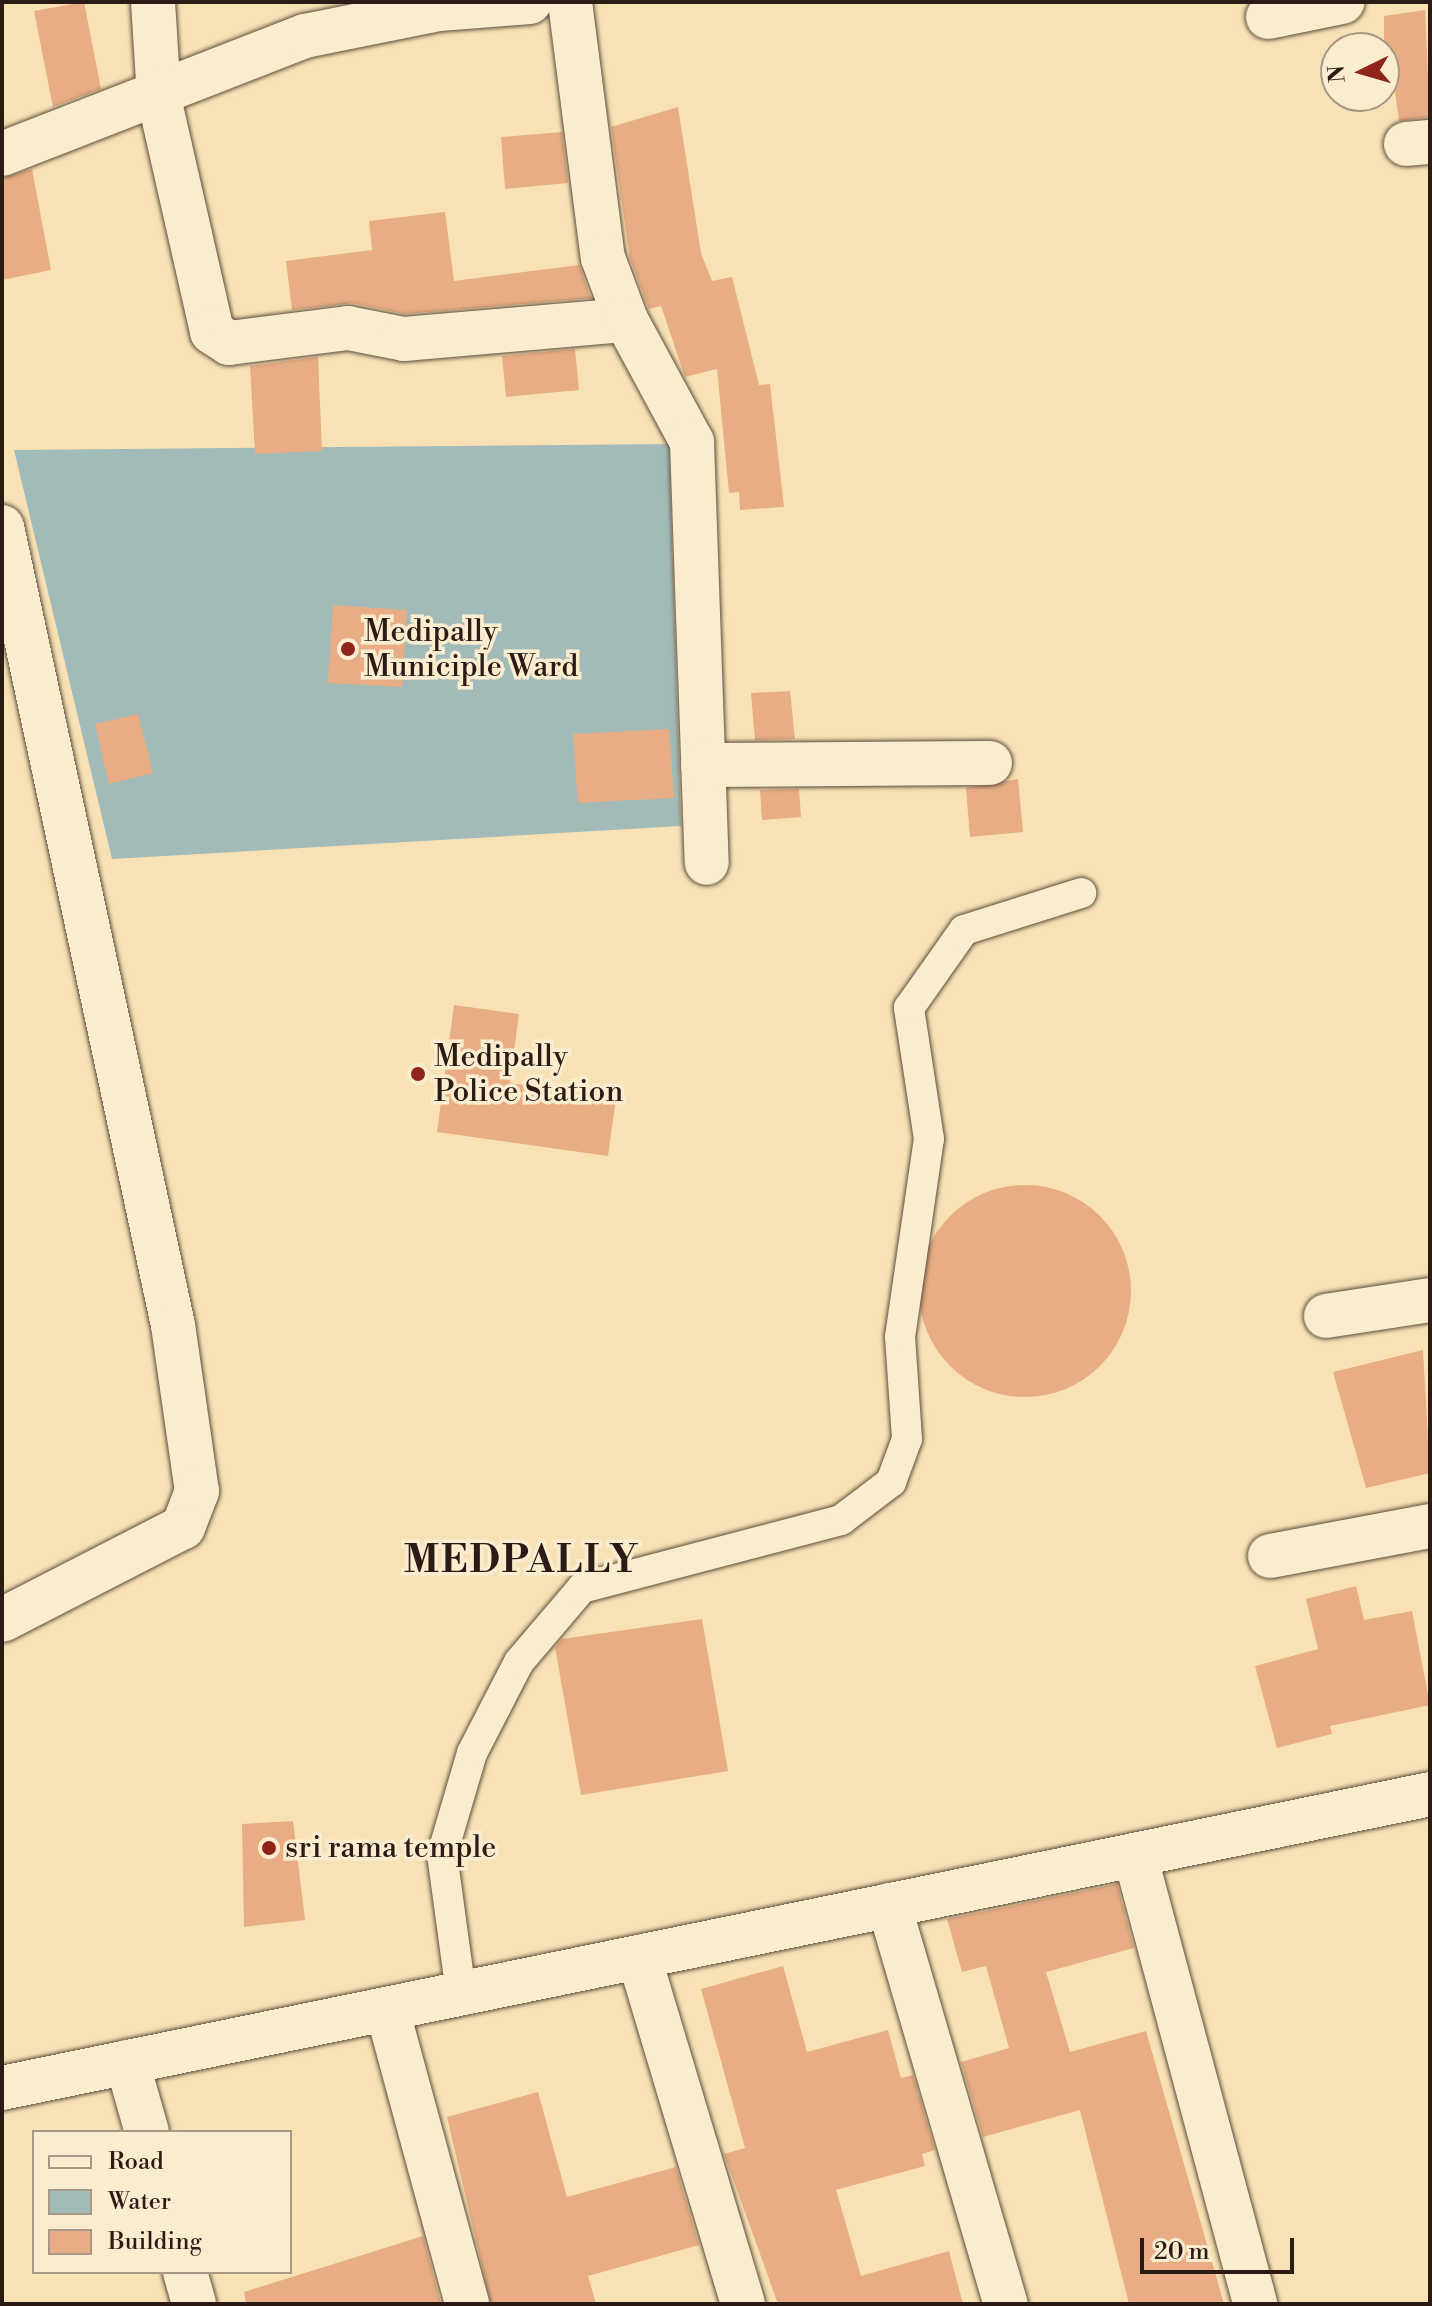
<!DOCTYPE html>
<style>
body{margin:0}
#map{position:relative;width:1432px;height:2306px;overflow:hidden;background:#f8e2b5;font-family:"Libre Bodoni",serif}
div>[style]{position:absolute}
.water>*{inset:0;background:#a2bbb9}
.building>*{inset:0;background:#e8ad84}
.round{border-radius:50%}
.roads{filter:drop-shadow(0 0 2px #5e4e3d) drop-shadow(0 0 2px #5e4e3d)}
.lane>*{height:30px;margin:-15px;padding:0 15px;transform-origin:15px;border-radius:15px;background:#faeccf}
.street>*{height:44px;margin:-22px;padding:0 22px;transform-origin:22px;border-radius:22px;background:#faeccf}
.dots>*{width:22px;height:22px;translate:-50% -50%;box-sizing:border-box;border:4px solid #faeccf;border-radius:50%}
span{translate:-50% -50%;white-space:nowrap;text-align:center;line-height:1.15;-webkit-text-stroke:7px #faeccf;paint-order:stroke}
.poi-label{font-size:30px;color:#2a1c15}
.left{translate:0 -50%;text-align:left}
.district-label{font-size:38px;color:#2a1c15;font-weight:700;letter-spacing:2px}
.frame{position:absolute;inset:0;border:4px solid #2a1c15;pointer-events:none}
.legend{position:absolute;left:32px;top:2130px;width:260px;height:144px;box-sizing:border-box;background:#faeccf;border:2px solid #a79985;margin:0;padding:10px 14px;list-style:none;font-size:24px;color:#2a1c15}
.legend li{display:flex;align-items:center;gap:16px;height:40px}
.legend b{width:40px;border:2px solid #a79985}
.north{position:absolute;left:1320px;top:32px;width:80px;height:80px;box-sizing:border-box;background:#faeccf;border:2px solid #a79985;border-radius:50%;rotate:265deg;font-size:22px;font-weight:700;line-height:32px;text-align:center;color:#2a1c15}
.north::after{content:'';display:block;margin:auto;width:28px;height:36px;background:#8f2418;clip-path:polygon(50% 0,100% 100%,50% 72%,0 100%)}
.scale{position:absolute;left:1140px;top:2238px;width:154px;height:36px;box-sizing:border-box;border:4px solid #2a1c15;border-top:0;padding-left:10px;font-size:24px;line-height:28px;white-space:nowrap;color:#2a1c15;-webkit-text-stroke:6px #faeccf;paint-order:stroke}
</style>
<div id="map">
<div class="water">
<div style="clip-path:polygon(669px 444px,681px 826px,112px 859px,14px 450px)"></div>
</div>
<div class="building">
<div style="clip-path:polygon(84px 2px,101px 89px,53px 107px,34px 11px)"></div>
<div style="clip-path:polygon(1425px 10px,1430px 117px,1399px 121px,1392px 70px,1384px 71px,1384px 16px)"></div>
<div style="clip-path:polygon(678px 107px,701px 253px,712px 281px,732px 277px,759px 385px,770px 384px,784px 507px,740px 510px,739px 492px,729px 493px,717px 369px,685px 377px,661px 306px,649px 309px,630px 259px,611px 127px)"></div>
<div style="clip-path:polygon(562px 132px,568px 183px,505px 189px,501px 137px)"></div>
<div style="clip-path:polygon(32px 169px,51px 270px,2px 280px,2px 178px)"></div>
<div style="clip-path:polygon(445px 212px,454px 281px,579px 265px,591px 298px,405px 314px,352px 303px,292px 310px,286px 261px,372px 250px,369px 221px)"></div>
<div style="clip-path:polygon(575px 349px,579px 390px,506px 397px,502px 356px)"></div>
<div style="clip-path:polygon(318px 357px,322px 451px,255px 454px,250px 366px)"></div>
<div style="clip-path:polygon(333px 605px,407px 610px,402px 687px,328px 683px)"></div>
<div style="clip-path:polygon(790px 691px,795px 739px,755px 740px,751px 693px)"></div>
<div style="clip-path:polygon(138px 714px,153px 773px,109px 784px,95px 724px)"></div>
<div style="clip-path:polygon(669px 729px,674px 798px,578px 803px,573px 734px)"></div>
<div style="clip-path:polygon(1018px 779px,1023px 832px,970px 837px,966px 788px)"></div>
<div style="clip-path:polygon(799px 789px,801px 817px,762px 820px,760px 790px)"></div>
<div style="clip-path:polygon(454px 1005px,519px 1014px,510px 1083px,616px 1098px,608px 1156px,437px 1132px)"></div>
<div class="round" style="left:919px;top:1185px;width:212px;height:212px"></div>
<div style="clip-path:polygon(1423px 1350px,1430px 1473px,1366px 1488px,1333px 1372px)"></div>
<div style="clip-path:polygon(1356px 1586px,1364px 1620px,1412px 1611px,1430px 1705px,1330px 1726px,1332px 1734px,1277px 1748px,1255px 1666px,1318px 1649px,1306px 1599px)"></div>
<div style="clip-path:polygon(702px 1619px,728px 1771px,581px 1795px,555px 1647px,562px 1639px)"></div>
<div style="clip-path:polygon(293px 1821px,305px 1920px,244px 1927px,242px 1824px)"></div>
<div style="clip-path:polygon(1117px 1884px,1134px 1948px,1046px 1972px,1070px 2052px,1146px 2031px,1224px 2304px,1129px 2304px,1080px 2110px,983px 2137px,961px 2062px,1009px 2048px,986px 1966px,962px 1972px,947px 1919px)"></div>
<div style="clip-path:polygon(783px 1966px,807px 2052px,888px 2030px,901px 2078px,913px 2075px,935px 2150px,922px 2154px,925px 2166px,836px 2190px,861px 2276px,949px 2251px,963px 2304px,778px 2304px,724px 2154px,745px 2148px,701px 1989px)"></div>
<div style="clip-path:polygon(538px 2092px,567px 2197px,676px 2167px,699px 2245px,588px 2276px,596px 2304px,491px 2304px,447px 2117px)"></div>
<div style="clip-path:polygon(423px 2236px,441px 2304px,246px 2304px,244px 2292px)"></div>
</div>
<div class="roads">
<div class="lane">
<div style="left:461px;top:1993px;width:139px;rotate:-97.8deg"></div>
<div style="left:442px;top:1855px;width:106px;rotate:-73.6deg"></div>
<div style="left:472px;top:1753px;width:102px;rotate:-62.7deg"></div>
<div style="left:519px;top:1662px;width:97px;rotate:-49.6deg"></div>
<div style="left:582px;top:1588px;width:268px;rotate:-14.7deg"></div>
<div style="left:841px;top:1520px;width:63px;rotate:-37.2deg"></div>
<div style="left:891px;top:1482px;width:46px;rotate:-69.6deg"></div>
<div style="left:907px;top:1439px;width:102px;rotate:-93.9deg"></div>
<div style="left:900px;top:1337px;width:200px;rotate:-81.7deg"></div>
<div style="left:929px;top:1139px;width:133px;rotate:-98.7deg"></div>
<div style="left:909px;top:1008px;width:95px;rotate:-54.8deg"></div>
<div style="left:964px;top:930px;width:123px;rotate:-17.5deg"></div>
</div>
<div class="street">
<div style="left:153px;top:2px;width:96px;rotate:86.4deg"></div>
<div style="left:159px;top:98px;width:240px;rotate:77.2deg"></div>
<div style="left:212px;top:332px;width:20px;rotate:33deg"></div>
<div style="left:229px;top:343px;width:120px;rotate:-7.2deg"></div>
<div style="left:348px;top:328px;width:57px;rotate:11.1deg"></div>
<div style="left:404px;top:339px;width:223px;rotate:-4.9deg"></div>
<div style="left:570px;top:2px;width:258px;rotate:82.7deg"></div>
<div style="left:603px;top:258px;width:66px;rotate:69.6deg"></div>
<div style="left:626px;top:320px;width:139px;rotate:61.6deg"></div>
<div style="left:692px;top:442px;width:421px;rotate:88deg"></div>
<div style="left:1268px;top:17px;width:76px;rotate:-11.5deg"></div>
<div style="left:1406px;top:144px;width:24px;rotate:-5deg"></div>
<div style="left:2px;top:154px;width:325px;rotate:-21.3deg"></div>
<div style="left:305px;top:36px;width:137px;rotate:-11.4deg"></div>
<div style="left:439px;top:9px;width:91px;rotate:-4.4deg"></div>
<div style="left:2px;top:527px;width:816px;rotate:77.91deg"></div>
<div style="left:173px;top:1325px;width:168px;rotate:81.8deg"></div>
<div style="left:197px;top:1491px;width:39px;rotate:111deg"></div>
<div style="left:183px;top:1527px;width:203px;rotate:152.8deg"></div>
<div style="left:703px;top:765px;width:287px;rotate:-0.4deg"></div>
<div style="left:1326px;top:1316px;width:105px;rotate:-8.7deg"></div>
<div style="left:1270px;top:1556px;width:163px;rotate:-10.6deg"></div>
<div style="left:1135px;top:1855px;width:465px;rotate:75deg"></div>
<div style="left:889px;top:1905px;width:416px;rotate:73.7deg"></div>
<div style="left:639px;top:1957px;width:362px;rotate:73.3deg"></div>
<div style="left:387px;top:2009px;width:306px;rotate:74.8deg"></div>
<div style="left:127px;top:2062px;width:73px;rotate:74.1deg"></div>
<div style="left:2px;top:2088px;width:1458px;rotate:-11.63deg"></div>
<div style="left:185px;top:2272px;width:33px;rotate:74deg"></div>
</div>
</div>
<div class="dots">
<div style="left:348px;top:649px;background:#8f2418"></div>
<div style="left:418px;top:1074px;background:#8f2418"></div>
<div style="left:269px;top:1848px;background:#8f2418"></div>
</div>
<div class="poi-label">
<span class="left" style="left:364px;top:649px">Medipally<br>Municiple Ward</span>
<span class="left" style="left:434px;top:1074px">Medipally<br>Police Station</span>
<span class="left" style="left:285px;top:1848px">sri rama temple</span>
</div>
<div class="district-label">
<span style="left:522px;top:1561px">MEDPALLY</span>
</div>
<div class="frame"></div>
<ul class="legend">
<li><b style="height:10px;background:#faeccf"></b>Road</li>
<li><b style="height:22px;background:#a2bbb9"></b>Water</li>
<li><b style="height:22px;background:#e8ad84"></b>Building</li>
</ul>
<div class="north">N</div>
<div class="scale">20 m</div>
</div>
